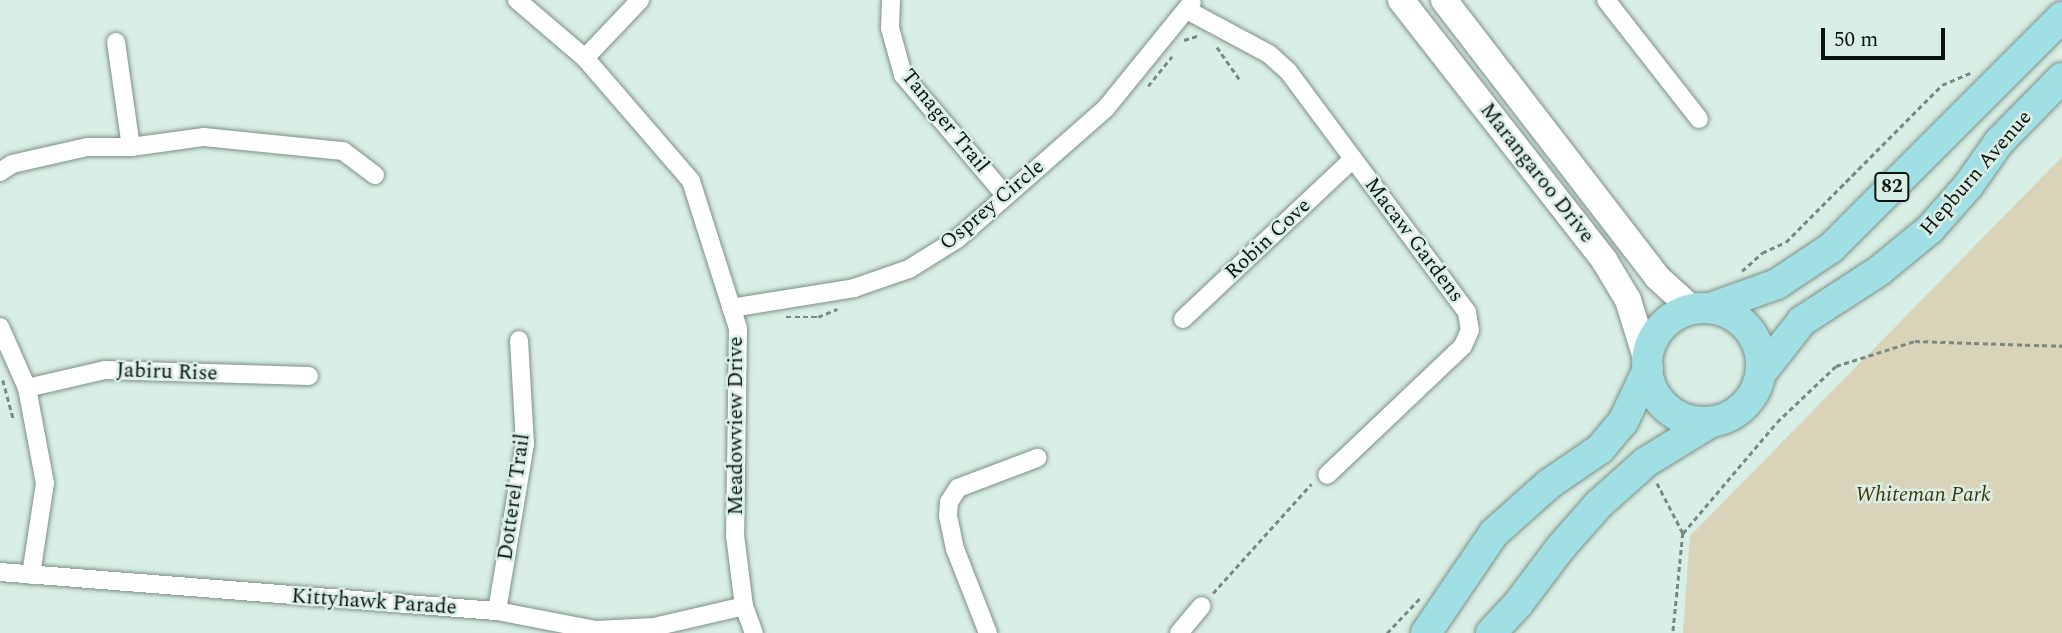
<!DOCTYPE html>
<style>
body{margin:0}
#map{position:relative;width:2062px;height:633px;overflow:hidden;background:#d9eee4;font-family:Spectral,serif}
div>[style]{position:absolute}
.green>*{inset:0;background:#d8d3b9}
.path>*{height:2.5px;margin-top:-1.25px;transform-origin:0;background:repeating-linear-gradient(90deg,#7a8881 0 5px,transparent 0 8.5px)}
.roads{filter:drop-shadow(0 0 2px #7c8f87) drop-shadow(0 0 2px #7c8f87)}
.minor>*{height:18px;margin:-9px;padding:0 9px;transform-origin:9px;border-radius:9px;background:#fff}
.secondary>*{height:26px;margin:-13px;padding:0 13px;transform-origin:13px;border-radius:13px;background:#fff}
.primary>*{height:30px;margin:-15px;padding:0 15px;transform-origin:15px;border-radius:15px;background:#a0dfe3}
.primary>.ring{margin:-15px;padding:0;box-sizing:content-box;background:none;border:30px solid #a0dfe3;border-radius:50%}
span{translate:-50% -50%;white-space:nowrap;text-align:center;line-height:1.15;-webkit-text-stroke:5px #d9eee4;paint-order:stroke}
.shield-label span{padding:2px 5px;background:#d9eee4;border:2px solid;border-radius:5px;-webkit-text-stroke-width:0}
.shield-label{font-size:19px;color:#0c1310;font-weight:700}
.street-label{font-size:21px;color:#0c1310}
.park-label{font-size:21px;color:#41380a;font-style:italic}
.scale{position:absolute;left:1821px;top:28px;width:124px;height:32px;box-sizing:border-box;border:4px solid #0c1310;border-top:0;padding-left:9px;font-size:21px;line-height:24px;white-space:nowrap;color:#0c1310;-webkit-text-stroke:5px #d9eee4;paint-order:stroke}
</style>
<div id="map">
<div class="green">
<div style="clip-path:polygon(2062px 157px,2062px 633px,1683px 633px,1690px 536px)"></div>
</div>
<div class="path">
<div style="left:1184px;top:40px;width:14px;rotate:-17deg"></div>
<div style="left:1217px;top:47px;width:39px;rotate:55deg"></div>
<div style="left:1148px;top:86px;width:38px;rotate:-51deg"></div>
<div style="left:1742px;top:271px;width:27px;rotate:-42deg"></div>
<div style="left:1762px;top:253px;width:26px;rotate:-25deg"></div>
<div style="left:1786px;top:242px;width:221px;rotate:-45.2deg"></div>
<div style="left:1942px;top:85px;width:34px;rotate:-23deg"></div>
<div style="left:786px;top:317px;width:32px"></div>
<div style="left:818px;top:317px;width:21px;rotate:-23deg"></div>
<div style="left:3px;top:380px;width:42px;rotate:75deg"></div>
<div style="left:1657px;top:483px;width:56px;rotate:62.5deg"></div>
<div style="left:1683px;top:533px;width:100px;rotate:95.7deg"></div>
<div style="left:1683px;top:533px;width:145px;rotate:-49.7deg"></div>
<div style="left:1777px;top:422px;width:81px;rotate:-43.5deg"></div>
<div style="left:1836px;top:366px;width:83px;rotate:-17.6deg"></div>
<div style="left:1915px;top:341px;width:147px;rotate:1.9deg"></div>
<div style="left:1213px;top:593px;width:147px;rotate:-48deg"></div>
<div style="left:1387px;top:633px;width:48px;rotate:-46.7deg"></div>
</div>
<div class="roads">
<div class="minor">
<div style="left:517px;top:0;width:89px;rotate:40.5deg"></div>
<div style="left:585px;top:58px;width:162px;rotate:49.2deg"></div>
<div style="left:691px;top:181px;width:154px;rotate:72.3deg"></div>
<div style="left:738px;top:328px;width:207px;rotate:90.8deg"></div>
<div style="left:735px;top:535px;width:72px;rotate:82.8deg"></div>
<div style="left:744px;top:606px;width:29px;rotate:70deg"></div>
<div style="left:891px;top:0;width:28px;rotate:92deg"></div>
<div style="left:890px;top:28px;width:49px;rotate:74.5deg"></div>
<div style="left:903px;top:75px;width:157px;rotate:49.6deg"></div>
<div style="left:1606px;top:0;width:151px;rotate:52deg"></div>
<div style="left:1187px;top:10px;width:93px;rotate:28.2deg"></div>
<div style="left:1269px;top:54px;width:25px;rotate:42deg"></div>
<div style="left:1288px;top:71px;width:300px;rotate:53.4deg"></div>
<div style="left:1467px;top:312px;width:18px;rotate:81deg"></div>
<div style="left:1470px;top:330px;width:17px;rotate:114deg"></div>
<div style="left:1463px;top:346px;width:187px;rotate:136.5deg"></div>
<div style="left:116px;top:42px;width:106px;rotate:81.9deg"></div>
<div style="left:585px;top:58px;width:80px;rotate:-46.5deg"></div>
<div style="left:0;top:172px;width:14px;rotate:-34deg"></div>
<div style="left:12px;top:164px;width:77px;rotate:-12.8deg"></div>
<div style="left:87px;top:147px;width:44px"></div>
<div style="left:131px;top:147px;width:74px;rotate:-7.8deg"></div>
<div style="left:204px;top:137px;width:140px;rotate:5.8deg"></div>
<div style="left:343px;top:151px;width:40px;rotate:37deg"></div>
<div style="left:731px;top:308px;width:125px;rotate:-9.2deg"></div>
<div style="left:854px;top:288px;width:58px;rotate:-19.1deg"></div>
<div style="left:909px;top:269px;width:57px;rotate:-32deg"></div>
<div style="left:957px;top:239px;width:198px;rotate:-41.3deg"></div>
<div style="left:1106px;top:108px;width:136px;rotate:-50.9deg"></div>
<div style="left:1183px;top:319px;width:233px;rotate:-43.3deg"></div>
<div style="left:0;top:327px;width:67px;rotate:66.1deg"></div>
<div style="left:27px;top:388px;width:97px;rotate:79.3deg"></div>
<div style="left:45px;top:483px;width:93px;rotate:98.7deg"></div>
<div style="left:27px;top:388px;width:80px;rotate:-13deg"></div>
<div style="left:105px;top:370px;width:204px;rotate:1.7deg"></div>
<div style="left:0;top:572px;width:499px;rotate:4.5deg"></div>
<div style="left:497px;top:611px;width:101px;rotate:10.9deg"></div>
<div style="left:596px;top:630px;width:58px;rotate:-3deg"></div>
<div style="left:654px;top:627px;width:92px;rotate:-13.1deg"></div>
<div style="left:497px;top:611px;width:169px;rotate:-80.5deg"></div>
<div style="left:525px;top:444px;width:104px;rotate:-93.3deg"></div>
<div style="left:988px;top:633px;width:90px;rotate:-111.4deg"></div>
<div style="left:955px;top:549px;width:34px;rotate:-102deg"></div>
<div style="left:948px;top:516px;width:14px;rotate:-86deg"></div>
<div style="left:949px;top:502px;width:17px;rotate:-57deg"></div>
<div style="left:958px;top:488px;width:85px;rotate:-20.8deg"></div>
<div style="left:1179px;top:633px;width:35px;rotate:-50deg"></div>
</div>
<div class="secondary">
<div style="left:1401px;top:0;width:330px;rotate:52deg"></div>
<div style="left:1604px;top:260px;width:47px;rotate:59deg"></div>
<div style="left:1628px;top:300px;width:64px;rotate:72.7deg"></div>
<div style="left:1444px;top:0;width:349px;rotate:52.4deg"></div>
<div style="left:1657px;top:277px;width:47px;rotate:42.4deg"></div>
</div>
<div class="primary">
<div class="ring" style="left:1647px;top:308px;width:84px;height:84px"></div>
<div style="left:1710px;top:308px;width:71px;rotate:-19.7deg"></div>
<div style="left:1777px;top:284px;width:65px;rotate:-33.7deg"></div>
<div style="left:1831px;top:248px;width:327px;rotate:-45deg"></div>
<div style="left:1761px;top:373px;width:66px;rotate:-51.7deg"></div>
<div style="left:1802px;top:321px;width:92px;rotate:-33deg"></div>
<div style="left:1879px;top:271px;width:66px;rotate:-39.5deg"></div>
<div style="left:1930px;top:229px;width:57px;rotate:-48.5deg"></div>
<div style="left:1968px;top:186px;width:54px;rotate:-54.8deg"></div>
<div style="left:1999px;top:142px;width:90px;rotate:-45.5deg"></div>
<div style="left:1426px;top:633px;width:121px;rotate:-55.8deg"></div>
<div style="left:1494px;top:533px;width:74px;rotate:-41.7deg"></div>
<div style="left:1549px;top:484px;width:62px;rotate:-34.5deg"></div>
<div style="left:1600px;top:449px;width:35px;rotate:-50deg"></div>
<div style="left:1623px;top:422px;width:59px;rotate:-64.7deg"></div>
<div style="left:1491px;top:633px;width:40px;rotate:-47deg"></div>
<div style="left:1518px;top:604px;width:71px;rotate:-53deg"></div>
<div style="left:1561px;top:547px;width:57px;rotate:-48.5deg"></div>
<div style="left:1599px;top:504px;width:63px;rotate:-41.8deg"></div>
<div style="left:1646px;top:462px;width:76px;rotate:-31.6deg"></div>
</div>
</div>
<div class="shield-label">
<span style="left:1892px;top:187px">82</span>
</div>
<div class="street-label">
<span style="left:945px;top:121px;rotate:51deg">Tanager Trail</span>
<span style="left:1537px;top:173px;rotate:52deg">Marangaroo Drive</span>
<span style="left:1976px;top:173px;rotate:-49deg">Hepburn Avenue</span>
<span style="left:992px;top:205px;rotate:-40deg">Osprey Circle</span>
<span style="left:1268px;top:239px;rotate:-43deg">Robin Cove</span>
<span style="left:1414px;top:240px;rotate:53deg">Macaw Gardens</span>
<span style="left:167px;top:372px;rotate:2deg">Jabiru Rise</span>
<span style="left:736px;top:426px;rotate:-90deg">Meadowview Drive</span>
<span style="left:514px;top:497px;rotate:-82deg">Dotterel Trail</span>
<span style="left:374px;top:602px;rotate:4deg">Kittyhawk Parade</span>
</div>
<div class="park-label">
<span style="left:1923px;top:495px">Whiteman Park</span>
</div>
<div class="scale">50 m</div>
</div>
